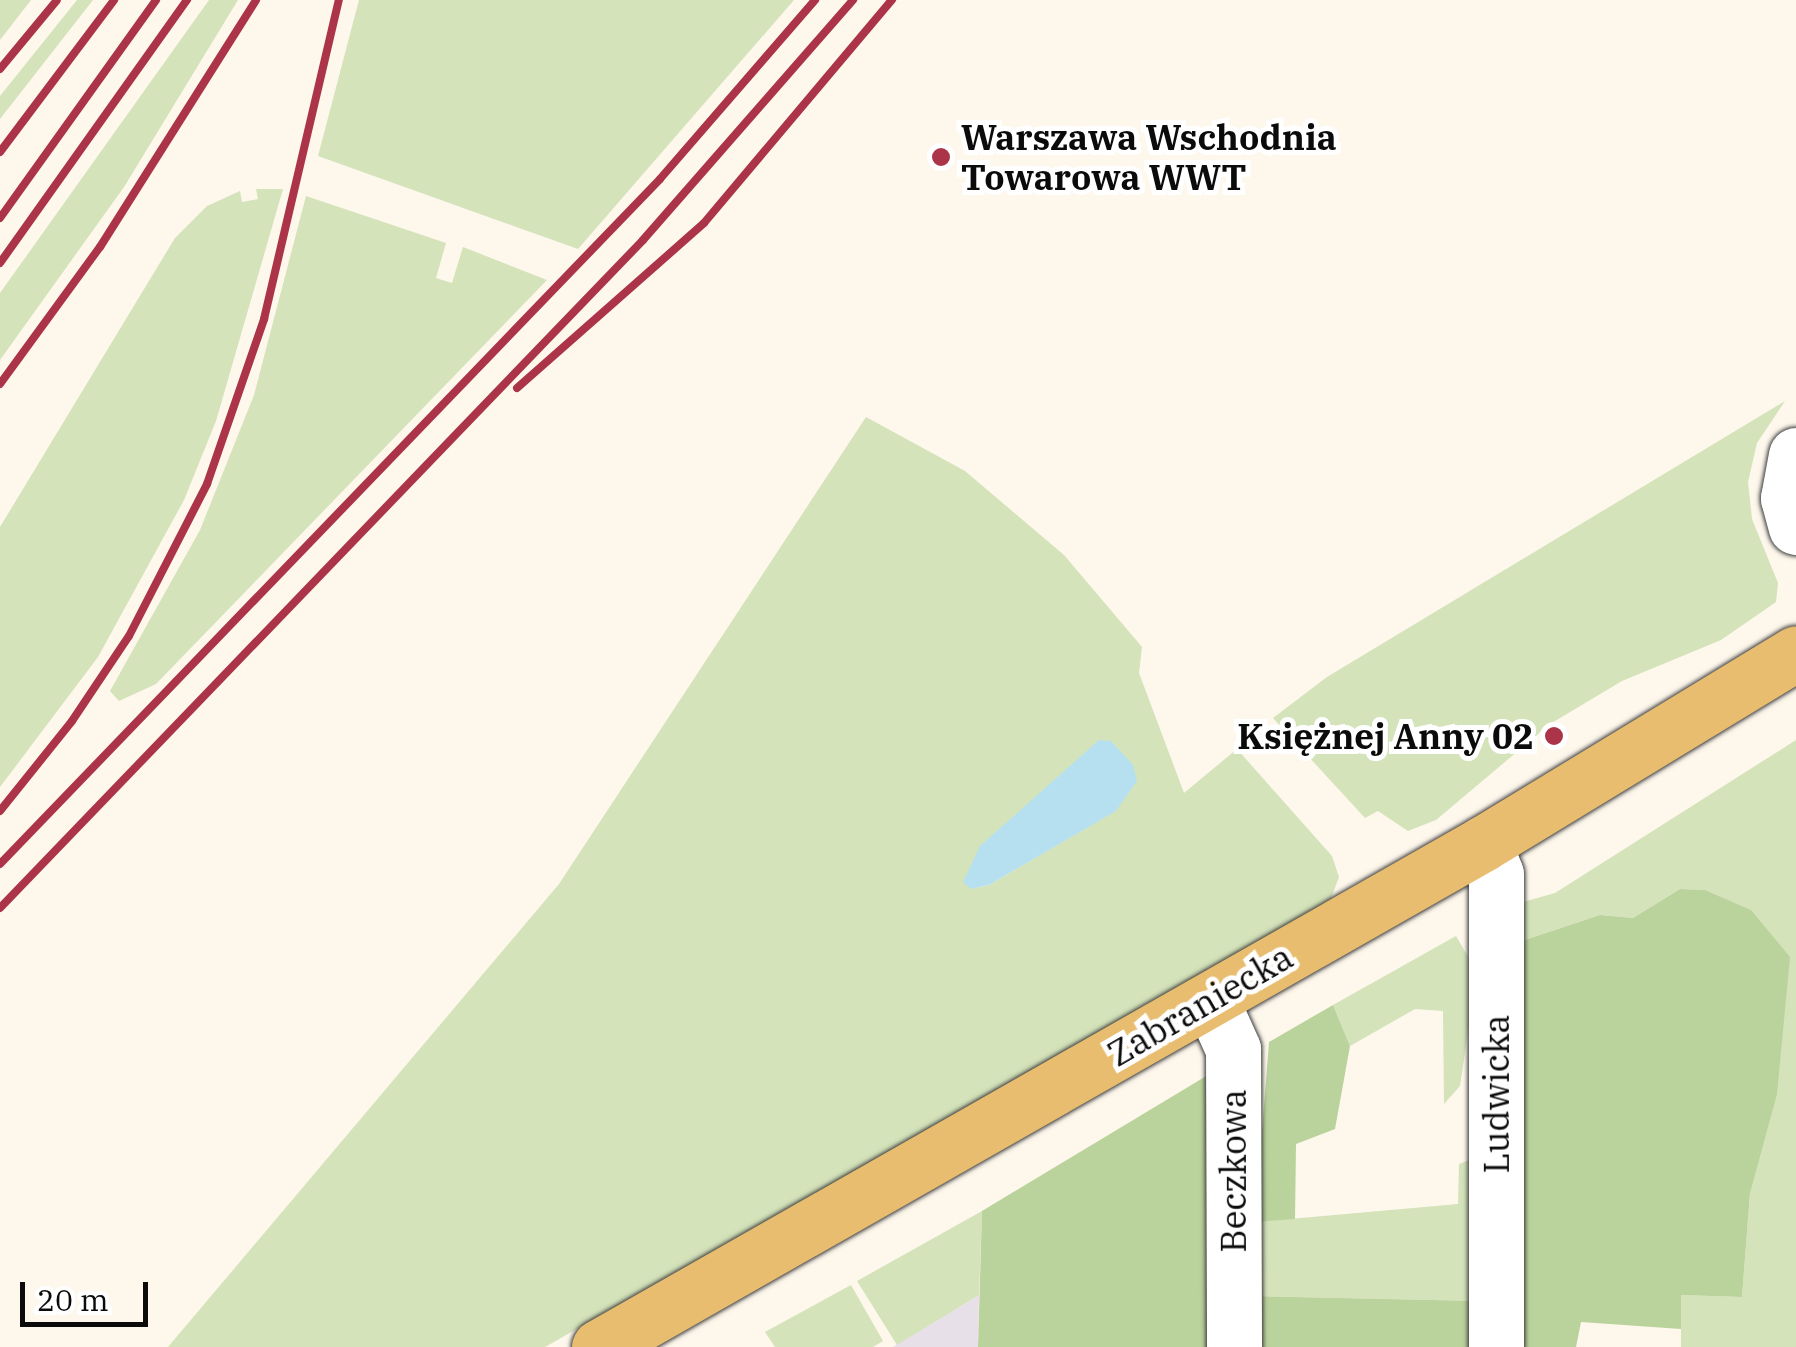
<!DOCTYPE html>
<meta charset="utf-8">
<style>
body{margin:0}
#map{position:relative;width:1796px;height:1347px;overflow:hidden;background:#fdf7ec;font-family:"IBM Plex Serif",serif}
div>[style]{position:absolute}
.industrial>*{inset:0;background:#e7e0e9}
.green>*{inset:0;background:#d4e3ba}
.forest>*{inset:0;background:#bad29b}
.water>*{inset:0;background:#b6e0ef}
.roads{filter:drop-shadow(0 0 2px #3e3e3e) drop-shadow(0 0 2px #3e3e3e)}
.minor>*{height:55px;margin:-27.5px;padding:0 27.5px;transform-origin:27.5px;border-radius:27.5px;background:#fff}
.major>*{height:55px;margin:-27.5px;padding:0 27.5px;transform-origin:27.5px;border-radius:27.5px;background:#e9bd70}
.rail>*{height:8px;margin:-4px;padding:0 4px;transform-origin:4px;border-radius:4px;background:#ab3448}
.dots>*{width:28px;height:28px;translate:-50% -50%;box-sizing:border-box;border:5px solid #fff;border-radius:50%}
span{translate:-50% -50%;white-space:nowrap;text-align:center;line-height:1.15;-webkit-text-stroke:10px #fff;paint-order:stroke}
.poi-label{font-size:35px;color:#0b0b0b;font-weight:700}
.left{translate:0 -50%;text-align:left}
.right{translate:-100% -50%;text-align:right}
.street-label{font-size:35px;color:#0b0b0b}
.scale{position:absolute;left:20px;top:1282px;width:128px;height:45px;box-sizing:border-box;border:5px solid #0b0b0b;border-top:0;padding-left:12px;font-size:30px;line-height:35px;white-space:nowrap;color:#0b0b0b;-webkit-text-stroke:8px #fff;paint-order:stroke}
</style>
<div id="map">
<div class="industrial">
<div style="clip-path:polygon(979px 1295px,978px 1347px,893px 1347px)"></div>
</div>
<div class="green">
<div style="clip-path:polygon(0 0,31px 0,0 40px)"></div>
<div style="clip-path:polygon(77px 0,93px 0,0 119px,0 96px)"></div>
<div style="clip-path:polygon(209px 0,238px 0,124px 187px,0 360px,0 293px)"></div>
<div style="clip-path:polygon(359px 0,794px 0,578px 249px,318px 156px)"></div>
<div style="clip-path:polygon(256px 189px,283px 189px,216px 421px,184px 500px,98px 657px,0 787px,0 527px,175px 238px,207px 206px,240px 191px,242px 202px,258px 199px)"></div>
<div style="clip-path:polygon(306px 196px,446px 243px,436px 278px,452px 283px,463px 247px,547px 280px,156px 684px,119px 701px,110px 691px,200px 530px,254px 395px)"></div>
<div style="clip-path:polygon(1785px 401px,1757px 443px,1748px 482px,1752px 519px,1778px 583px,1776px 602px,1721px 640px,1622px 681px,1550px 724px,1436px 820px,1408px 831px,1378px 811px,1365px 818px,1273px 718px,1327px 677px)"></div>
<div style="clip-path:polygon(evenodd,866px 417px,965px 471px,1064px 555px,1142px 647px,1139px 673px,1184px 793px,1237px 749px,1332px 856px,1339px 877px,1330px 901px,545px 1347px,168px 1347px,559px 884px,866px 417px,1115px 811px,989px 885px,971px 889px,1115px 811px)"></div>
<div style="clip-path:polygon(1796px 740px,1796px 1347px,1681px 1347px,1681px 1295px,1742px 1297px,1750px 1193px,1789px 957px,1750px 910px,1705px 890px,1680px 889px,1633px 918px,1600px 915px,1522px 941px,1523px 902px,1555px 893px)"></div>
<div style="clip-path:polygon(1456px 936px,1477px 972px,1460px 1086px,1444px 1104px,1443px 1011px,1415px 1009px,1350px 1046px,1333px 1005px)"></div>
<div style="clip-path:polygon(1479px 1156px,1479px 1301px,1253px 1296px,1255px 1222px,1458px 1204px,1459px 1164px)"></div>
<div style="clip-path:polygon(982px 1211px,979px 1295px,897px 1345px,857px 1281px)"></div>
<div style="clip-path:polygon(851px 1285px,883px 1341px,873px 1347px,775px 1347px,765px 1332px)"></div>
</div>
<div class="forest">
<div style="clip-path:polygon(1680px 889px,1705px 890px,1751px 910px,1790px 957px,1777px 1094px,1750px 1193px,1742px 1297px,1681px 1295px,1681px 1329px,1581px 1322px,1576px 1347px,1520px 1347px,1522px 941px,1600px 915px,1633px 918px)"></div>
<div style="clip-path:polygon(1333px 1005px,1350px 1046px,1335px 1129px,1296px 1144px,1295px 1219px,1255px 1222px,1269px 1042px)"></div>
<div style="clip-path:polygon(1218px 1069px,1218px 1347px,978px 1347px,982px 1211px)"></div>
<div style="clip-path:polygon(1253px 1296px,1479px 1301px,1477px 1347px,1256px 1347px)"></div>
</div>
<div class="water">
<div style="clip-path:polygon(1099px 740px,1111px 741px,1133px 765px,1137px 781px,1116px 811px,989px 885px,971px 889px,963px 882px,980px 846px)"></div>
</div>
<div class="roads">
<div class="minor">
<div style="left:1796px;top:455px;width:44px;rotate:100.5deg"></div>
<div style="left:1788px;top:498px;width:30px;rotate:75deg"></div>
<div style="left:1484px;top:843px;width:33px;rotate:69deg"></div>
<div style="left:1496px;top:874px;width:473px;rotate:90deg"></div>
<div style="left:1211px;top:1000px;width:54px;rotate:65.8deg"></div>
<div style="left:1233px;top:1049px;width:298px;rotate:89.8deg"></div>
</div>
<div class="major">
<div style="left:599px;top:1347px;width:1018px;rotate:-29.66deg"></div>
<div style="left:1484px;top:843px;width:365px;rotate:-31.3deg"></div>
</div>
</div>
<div class="rail">
<div style="left:0;top:69px;width:89px;rotate:-50.4deg"></div>
<div style="left:0;top:152px;width:190px;rotate:-53.1deg"></div>
<div style="left:0;top:218px;width:268px;rotate:-54.4deg"></div>
<div style="left:0;top:263px;width:323px;rotate:-54.6deg"></div>
<div style="left:0;top:384px;width:170px;rotate:-53.9deg"></div>
<div style="left:100px;top:247px;width:292px;rotate:-57.7deg"></div>
<div style="left:517px;top:388px;width:249px;rotate:-41.4deg"></div>
<div style="left:704px;top:223px;width:292px;rotate:-49.9deg"></div>
<div style="left:0;top:811px;width:115px;rotate:-51.3deg"></div>
<div style="left:72px;top:721px;width:102px;rotate:-56.2deg"></div>
<div style="left:129px;top:636px;width:171px;rotate:-62.8deg"></div>
<div style="left:207px;top:484px;width:175px;rotate:-70.9deg"></div>
<div style="left:264px;top:319px;width:328px;rotate:-76.8deg"></div>
<div style="left:0;top:864px;width:951px;rotate:-46.06deg"></div>
<div style="left:660px;top:179px;width:237px;rotate:-49.1deg"></div>
<div style="left:0;top:908px;width:927px;rotate:-46.09deg"></div>
<div style="left:643px;top:240px;width:319px;rotate:-48.8deg"></div>
</div>
<div class="dots">
<div style="left:941px;top:157px;background:#ab3448"></div>
<div style="left:1554px;top:736px;background:#ab3448"></div>
</div>
<div class="poi-label">
<span class="left" style="left:961px;top:157px">Warszawa Wschodnia<br>Towarowa WWT</span>
<span class="right" style="left:1534px;top:736px">Księżnej Anny 02</span>
</div>
<div class="street-label">
<span style="left:1200px;top:1005px;rotate:-30deg">Zabraniecka</span>
<span style="left:1496px;top:1094px;rotate:-90deg">Ludwicka</span>
<span style="left:1233px;top:1171px;rotate:-90deg">Beczkowa</span>
</div>
<div class="scale">20 m</div>
</div>
